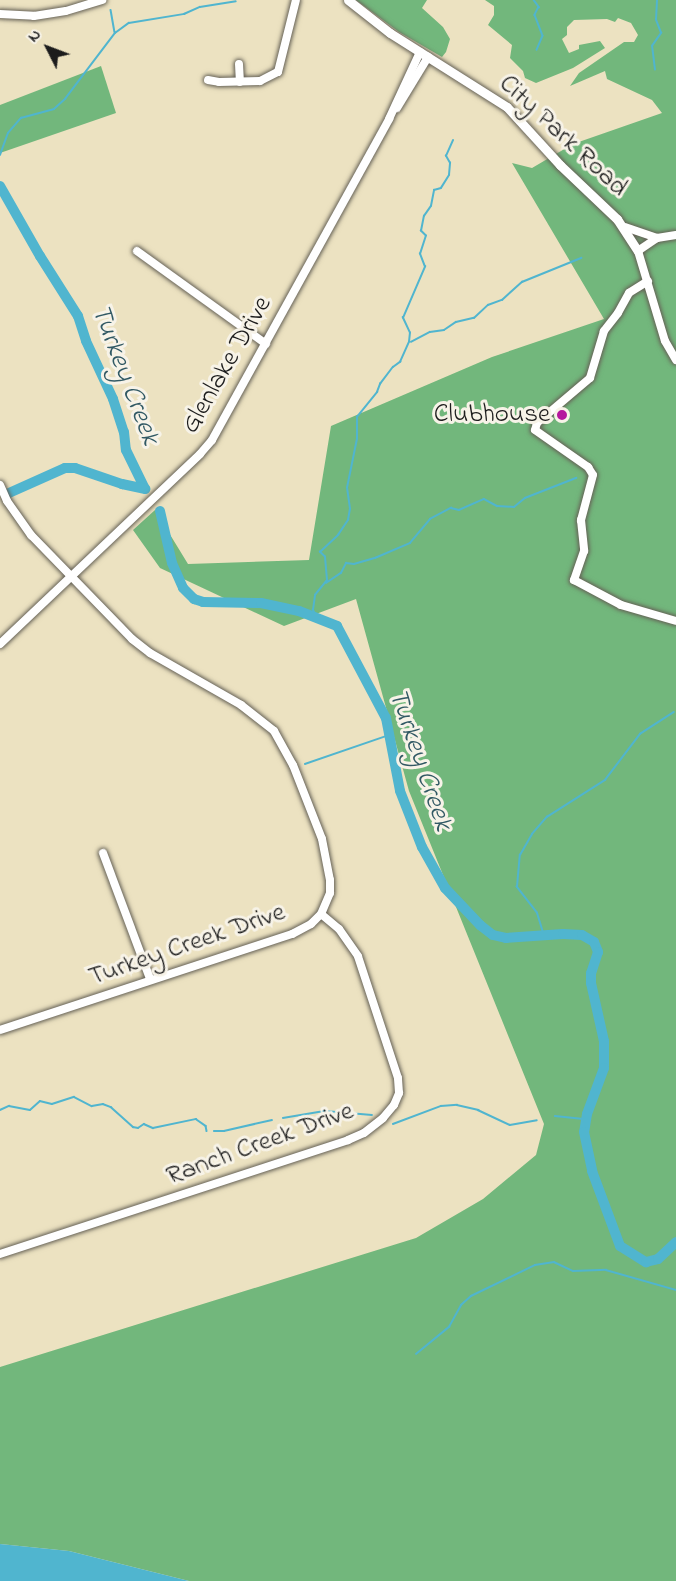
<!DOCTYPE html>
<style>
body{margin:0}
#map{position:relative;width:676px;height:1581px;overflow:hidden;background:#ece2c1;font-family:"Indie Flower",sans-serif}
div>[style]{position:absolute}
.forest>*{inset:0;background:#72b77c}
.water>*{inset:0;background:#50b5cf}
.stream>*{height:1.5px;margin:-0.75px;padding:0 0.75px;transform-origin:0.75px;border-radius:0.75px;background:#50b5cf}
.river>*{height:10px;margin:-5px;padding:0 5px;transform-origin:5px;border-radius:5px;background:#50b5cf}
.roads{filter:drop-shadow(0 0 2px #656156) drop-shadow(0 0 2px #656156)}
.minor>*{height:8px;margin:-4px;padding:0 4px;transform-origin:4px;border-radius:4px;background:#fff}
.tertiary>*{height:9px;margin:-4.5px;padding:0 4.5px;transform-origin:4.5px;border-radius:4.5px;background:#fff}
.dots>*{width:16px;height:16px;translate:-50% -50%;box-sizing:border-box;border:3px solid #f7f3e8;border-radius:50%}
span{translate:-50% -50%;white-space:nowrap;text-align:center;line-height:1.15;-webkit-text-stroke:6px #f7f3e8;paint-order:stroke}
.street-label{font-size:27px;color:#1c1c1c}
.poi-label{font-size:27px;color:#1c1c1c}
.right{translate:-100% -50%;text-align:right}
.water-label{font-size:28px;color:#315964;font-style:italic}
.north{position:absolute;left:18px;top:18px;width:60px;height:60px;-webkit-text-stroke:4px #f7f3e8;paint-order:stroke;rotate:312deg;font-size:16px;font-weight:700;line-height:24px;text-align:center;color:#1c1c1c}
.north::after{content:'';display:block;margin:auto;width:21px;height:27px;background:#1c1c1c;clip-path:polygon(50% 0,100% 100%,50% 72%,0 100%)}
</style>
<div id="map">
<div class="forest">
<div style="clip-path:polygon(356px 0,427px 0,422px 8px,443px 27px,450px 39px,446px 52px,442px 57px,399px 32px)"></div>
<div style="clip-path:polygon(485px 0,676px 0,676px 1581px,189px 1581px,69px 1551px,0 1544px,0 1367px,416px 1238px,483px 1199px,536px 1155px,544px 1124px,409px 791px,356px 599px,284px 626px,160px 568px,133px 530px,155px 510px,188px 564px,309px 560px,331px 426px,492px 357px,604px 319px,512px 163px,532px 168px,573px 144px,662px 113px,652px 100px,607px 79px,605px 71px,570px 86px,579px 73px,624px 42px,634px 42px,638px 35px,631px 23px,618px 18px,615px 22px,607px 19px,574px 20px,567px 27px,567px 35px,562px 39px,569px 53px,579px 49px,579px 45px,600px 41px,605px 48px,573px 68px,536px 83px,525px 78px,523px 71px,510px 58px,512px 45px,488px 25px,494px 15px,494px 6px)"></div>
<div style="clip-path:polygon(101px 66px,116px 113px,0 153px,0 105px)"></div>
</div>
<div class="water">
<div style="clip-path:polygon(0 1544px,69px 1551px,189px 1581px,0 1581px)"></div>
</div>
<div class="stream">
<div style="left:534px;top:0;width:9px;rotate:54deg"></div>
<div style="left:539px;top:7px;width:9px;rotate:117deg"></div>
<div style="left:535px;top:15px;width:22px;rotate:69deg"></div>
<div style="left:543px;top:36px;width:15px;rotate:113deg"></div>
<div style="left:111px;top:10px;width:22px;rotate:80deg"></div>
<div style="left:655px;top:70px;width:24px;rotate:-97deg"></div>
<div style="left:652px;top:46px;width:16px;rotate:-55deg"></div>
<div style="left:661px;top:33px;width:14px;rotate:-111deg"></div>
<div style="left:656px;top:20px;width:20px;rotate:-87deg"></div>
<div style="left:0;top:155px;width:23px;rotate:-70deg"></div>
<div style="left:8px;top:133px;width:20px;rotate:-49deg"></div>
<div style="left:21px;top:118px;width:34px;rotate:-15deg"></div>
<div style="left:54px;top:109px;width:15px;rotate:-42deg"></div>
<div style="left:65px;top:99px;width:83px;rotate:-52.9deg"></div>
<div style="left:115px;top:33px;width:17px;rotate:-36deg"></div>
<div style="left:129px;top:23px;width:56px;rotate:-9.3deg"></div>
<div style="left:184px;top:14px;width:17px;rotate:-24deg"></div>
<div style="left:200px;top:7px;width:36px;rotate:-9deg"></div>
<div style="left:411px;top:342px;width:21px;rotate:-28deg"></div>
<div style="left:430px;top:332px;width:14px;rotate:-8deg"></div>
<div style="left:444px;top:330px;width:14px;rotate:-34deg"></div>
<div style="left:456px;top:322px;width:18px;rotate:-13deg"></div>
<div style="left:474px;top:318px;width:19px;rotate:-43deg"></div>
<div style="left:488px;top:305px;width:15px;rotate:-20deg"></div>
<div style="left:502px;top:300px;width:27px;rotate:-42deg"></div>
<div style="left:522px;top:282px;width:64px;rotate:-22.1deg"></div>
<div style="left:326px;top:583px;width:18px;rotate:-34deg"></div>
<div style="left:341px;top:573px;width:11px;rotate:-63deg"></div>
<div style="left:346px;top:563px;width:8px;rotate:7deg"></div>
<div style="left:354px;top:564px;width:22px;rotate:-16deg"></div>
<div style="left:375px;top:558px;width:38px;rotate:-23deg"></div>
<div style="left:410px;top:543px;width:31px;rotate:-50deg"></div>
<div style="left:430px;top:519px;width:24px;rotate:-28deg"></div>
<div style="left:451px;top:508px;width:8px;rotate:14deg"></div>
<div style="left:459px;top:510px;width:27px;rotate:-24deg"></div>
<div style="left:484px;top:499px;width:15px;rotate:28deg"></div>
<div style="left:497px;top:506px;width:17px;rotate:3deg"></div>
<div style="left:514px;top:507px;width:14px;rotate:-39deg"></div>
<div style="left:525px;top:498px;width:55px;rotate:-21.4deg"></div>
<div style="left:317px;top:618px;width:9px;rotate:-117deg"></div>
<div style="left:313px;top:610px;width:15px;rotate:-82deg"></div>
<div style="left:315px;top:595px;width:19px;rotate:-51deg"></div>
<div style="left:327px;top:580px;width:23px;rotate:-95deg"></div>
<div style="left:325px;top:557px;width:7px;rotate:-135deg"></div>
<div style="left:320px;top:552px;width:25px;rotate:-43deg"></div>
<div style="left:338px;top:535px;width:18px;rotate:-56deg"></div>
<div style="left:348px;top:520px;width:11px;rotate:-80deg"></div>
<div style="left:350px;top:509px;width:21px;rotate:-98deg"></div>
<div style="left:347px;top:488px;width:50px;rotate:-78.5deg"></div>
<div style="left:357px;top:439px;width:22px;rotate:-90deg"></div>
<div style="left:357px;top:417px;width:32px;rotate:-51deg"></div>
<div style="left:377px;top:392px;width:9px;rotate:-69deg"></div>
<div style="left:380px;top:384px;width:21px;rotate:-53deg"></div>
<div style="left:393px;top:367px;width:9px;rotate:-36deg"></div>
<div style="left:400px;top:362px;width:22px;rotate:-66deg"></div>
<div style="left:409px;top:342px;width:9px;rotate:-84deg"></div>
<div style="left:410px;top:333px;width:17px;rotate:-115deg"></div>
<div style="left:403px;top:318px;width:56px;rotate:-66.7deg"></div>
<div style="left:425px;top:267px;width:14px;rotate:-111deg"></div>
<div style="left:420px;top:254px;width:19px;rotate:-72deg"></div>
<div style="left:426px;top:236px;width:7px;rotate:-135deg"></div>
<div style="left:421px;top:231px;width:15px;rotate:-79deg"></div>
<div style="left:424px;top:216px;width:12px;rotate:-55deg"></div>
<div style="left:431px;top:206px;width:16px;rotate:-79deg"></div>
<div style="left:434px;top:190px;width:7px;rotate:-16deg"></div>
<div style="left:441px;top:188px;width:15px;rotate:-58deg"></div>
<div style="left:449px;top:175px;width:12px;rotate:-85deg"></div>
<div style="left:450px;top:163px;width:8px;rotate:-120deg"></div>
<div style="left:446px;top:156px;width:17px;rotate:-66deg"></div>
<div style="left:305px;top:764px;width:89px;rotate:-19deg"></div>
<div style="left:544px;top:936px;width:24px;rotate:-107deg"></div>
<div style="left:537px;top:913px;width:33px;rotate:-128deg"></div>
<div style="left:517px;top:887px;width:32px;rotate:-85deg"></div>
<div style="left:520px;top:855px;width:24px;rotate:-60deg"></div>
<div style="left:532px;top:834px;width:23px;rotate:-49deg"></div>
<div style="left:547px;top:817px;width:69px;rotate:-32.5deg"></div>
<div style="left:605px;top:780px;width:58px;rotate:-52.7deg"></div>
<div style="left:640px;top:734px;width:40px;rotate:-32.9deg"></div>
<div style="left:0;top:1110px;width:10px;rotate:-24deg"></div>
<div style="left:9px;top:1106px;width:21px;rotate:11deg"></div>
<div style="left:30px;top:1110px;width:13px;rotate:-42deg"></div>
<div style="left:40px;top:1101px;width:12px;rotate:14deg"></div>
<div style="left:52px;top:1104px;width:23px;rotate:-18deg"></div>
<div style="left:74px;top:1097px;width:20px;rotate:27deg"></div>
<div style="left:92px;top:1106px;width:11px;rotate:-10deg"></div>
<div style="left:103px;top:1104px;width:9px;rotate:21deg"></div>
<div style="left:111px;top:1107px;width:30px;rotate:42deg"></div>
<div style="left:133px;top:1127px;width:5px;rotate:11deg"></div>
<div style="left:138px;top:1128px;width:7px;rotate:-34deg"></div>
<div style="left:144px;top:1124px;width:10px;rotate:24deg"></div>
<div style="left:153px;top:1128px;width:44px;rotate:-11.8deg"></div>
<div style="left:196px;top:1119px;width:12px;rotate:35deg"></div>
<div style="left:206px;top:1126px;width:5px;rotate:79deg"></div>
<div style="left:555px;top:1116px;width:31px;rotate:6deg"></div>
<div style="left:283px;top:1118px;width:43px;rotate:-9.5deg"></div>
<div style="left:325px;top:1111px;width:47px;rotate:4.9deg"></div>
<div style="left:393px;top:1124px;width:51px;rotate:-20.6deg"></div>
<div style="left:441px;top:1106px;width:16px;rotate:-4deg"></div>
<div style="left:457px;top:1105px;width:22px;rotate:13deg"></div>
<div style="left:478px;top:1110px;width:35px;rotate:25deg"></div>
<div style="left:510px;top:1125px;width:27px;rotate:-10deg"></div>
<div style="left:214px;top:1131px;width:10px"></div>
<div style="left:224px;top:1131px;width:49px;rotate:-12.9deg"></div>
<div style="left:416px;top:1354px;width:43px;rotate:-39.3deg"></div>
<div style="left:449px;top:1327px;width:25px;rotate:-61deg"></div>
<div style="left:461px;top:1305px;width:13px;rotate:-42deg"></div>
<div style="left:471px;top:1296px;width:71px;rotate:-25.8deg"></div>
<div style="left:535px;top:1265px;width:19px;rotate:-9deg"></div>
<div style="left:554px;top:1262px;width:21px;rotate:25deg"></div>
<div style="left:573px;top:1271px;width:33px;rotate:-2deg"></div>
<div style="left:606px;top:1270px;width:73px;rotate:15.9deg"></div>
</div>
<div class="river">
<div style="left:0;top:186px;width:81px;rotate:60.3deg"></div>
<div style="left:40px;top:256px;width:71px;rotate:57.7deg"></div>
<div style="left:78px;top:316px;width:26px;rotate:72deg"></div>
<div style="left:86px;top:341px;width:64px;rotate:65deg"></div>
<div style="left:113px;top:399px;width:35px;rotate:72deg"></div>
<div style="left:124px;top:432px;width:18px;rotate:84deg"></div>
<div style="left:126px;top:450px;width:43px;rotate:64deg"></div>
<div style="left:9px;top:493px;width:61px;rotate:-24.1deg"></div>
<div style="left:65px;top:468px;width:10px"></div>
<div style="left:75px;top:468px;width:50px;rotate:18.8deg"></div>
<div style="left:122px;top:484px;width:24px;rotate:12deg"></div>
<div style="left:160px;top:511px;width:53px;rotate:77deg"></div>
<div style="left:172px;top:563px;width:27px;rotate:66deg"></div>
<div style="left:183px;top:588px;width:16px;rotate:45deg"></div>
<div style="left:194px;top:599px;width:9px;rotate:18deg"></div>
<div style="left:203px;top:602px;width:58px;rotate:1deg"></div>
<div style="left:261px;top:603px;width:39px;rotate:12deg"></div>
<div style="left:299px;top:611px;width:41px;rotate:21.5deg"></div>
<div style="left:337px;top:626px;width:104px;rotate:62deg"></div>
<div style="left:386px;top:718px;width:74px;rotate:79.1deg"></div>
<div style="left:400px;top:791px;width:60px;rotate:68.6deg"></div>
<div style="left:422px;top:847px;width:47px;rotate:60.7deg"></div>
<div style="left:445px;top:888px;width:51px;rotate:46.6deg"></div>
<div style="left:480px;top:925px;width:16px;rotate:38deg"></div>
<div style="left:493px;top:935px;width:13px;rotate:13deg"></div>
<div style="left:506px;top:938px;width:57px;rotate:-4deg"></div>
<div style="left:563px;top:934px;width:19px;rotate:3deg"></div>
<div style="left:582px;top:935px;width:14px;rotate:30deg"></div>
<div style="left:594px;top:942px;width:11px;rotate:68deg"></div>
<div style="left:598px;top:952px;width:22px;rotate:108deg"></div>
<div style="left:591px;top:973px;width:10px;rotate:90deg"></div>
<div style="left:591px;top:983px;width:59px;rotate:77.4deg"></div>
<div style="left:604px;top:1041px;width:27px;rotate:90deg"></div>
<div style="left:604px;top:1068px;width:49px;rotate:110.3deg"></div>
<div style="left:587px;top:1114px;width:18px;rotate:99deg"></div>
<div style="left:584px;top:1132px;width:40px;rotate:78deg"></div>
<div style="left:592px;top:1171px;width:80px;rotate:69.5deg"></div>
<div style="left:620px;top:1246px;width:31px;rotate:32deg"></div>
<div style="left:646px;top:1262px;width:12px;rotate:-14deg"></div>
<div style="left:658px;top:1259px;width:25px;rotate:-43deg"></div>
</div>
<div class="roads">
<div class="minor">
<div style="left:0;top:14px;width:34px;rotate:3deg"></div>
<div style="left:34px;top:16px;width:32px;rotate:-9deg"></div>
<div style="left:66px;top:11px;width:38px;rotate:-17deg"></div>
<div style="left:239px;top:64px;width:18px;rotate:87deg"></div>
<div style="left:208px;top:80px;width:11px;rotate:10deg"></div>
<div style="left:219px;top:82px;width:41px;rotate:-1.4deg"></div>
<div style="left:260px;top:81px;width:20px;rotate:-27deg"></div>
<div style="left:278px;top:72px;width:74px;rotate:-76deg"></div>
<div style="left:397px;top:108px;width:60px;rotate:-58.7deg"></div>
<div style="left:625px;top:227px;width:34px;rotate:19deg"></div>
<div style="left:657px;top:238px;width:19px;rotate:-9deg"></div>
<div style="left:657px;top:238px;width:23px;rotate:146deg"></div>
<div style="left:638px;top:251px;width:94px;rotate:73.3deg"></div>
<div style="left:665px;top:341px;width:22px;rotate:60deg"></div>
<div style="left:137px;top:251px;width:159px;rotate:35.8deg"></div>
<div style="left:648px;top:281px;width:22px;rotate:148deg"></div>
<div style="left:629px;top:293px;width:23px;rotate:119deg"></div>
<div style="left:618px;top:313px;width:23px;rotate:128deg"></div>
<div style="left:604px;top:331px;width:49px;rotate:106.6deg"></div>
<div style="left:590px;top:378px;width:70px;rotate:139.7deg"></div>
<div style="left:537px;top:423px;width:7px;rotate:106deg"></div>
<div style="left:535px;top:430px;width:65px;rotate:34.9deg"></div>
<div style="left:588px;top:467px;width:9px;rotate:58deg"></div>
<div style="left:593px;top:475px;width:47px;rotate:104.9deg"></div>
<div style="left:581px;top:520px;width:31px;rotate:84deg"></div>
<div style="left:584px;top:551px;width:31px;rotate:109deg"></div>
<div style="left:574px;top:580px;width:53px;rotate:28deg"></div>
<div style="left:621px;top:605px;width:57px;rotate:16.2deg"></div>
<div style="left:0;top:485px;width:17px;rotate:66deg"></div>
<div style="left:7px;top:501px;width:42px;rotate:54.8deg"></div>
<div style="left:31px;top:535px;width:145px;rotate:45.8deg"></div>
<div style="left:132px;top:639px;width:23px;rotate:38deg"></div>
<div style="left:150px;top:653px;width:105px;rotate:29.7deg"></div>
<div style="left:241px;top:705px;width:42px;rotate:38.2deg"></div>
<div style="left:274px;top:731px;width:39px;rotate:61deg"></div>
<div style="left:293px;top:765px;width:79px;rotate:68.6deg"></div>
<div style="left:322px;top:839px;width:42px;rotate:79deg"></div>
<div style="left:330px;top:880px;width:13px;rotate:90deg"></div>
<div style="left:330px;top:893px;width:23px;rotate:113deg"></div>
<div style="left:321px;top:914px;width:14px;rotate:135deg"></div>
<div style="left:311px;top:924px;width:21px;rotate:152deg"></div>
<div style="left:292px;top:934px;width:307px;rotate:161.8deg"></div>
<div style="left:0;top:644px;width:276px;rotate:-43.5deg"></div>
<div style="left:200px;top:454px;width:18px;rotate:-49deg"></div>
<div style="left:212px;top:440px;width:367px;rotate:-61.1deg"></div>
<div style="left:389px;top:119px;width:74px;rotate:-65.2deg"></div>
<div style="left:103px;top:853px;width:134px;rotate:69.5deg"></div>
<div style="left:0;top:1254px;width:366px;rotate:-18.1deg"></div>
<div style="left:348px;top:1140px;width:17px;rotate:-24deg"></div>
<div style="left:364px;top:1133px;width:24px;rotate:-38deg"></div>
<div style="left:383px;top:1118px;width:17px;rotate:-50deg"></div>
<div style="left:394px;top:1105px;width:13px;rotate:-67deg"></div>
<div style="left:399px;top:1093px;width:15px;rotate:-94deg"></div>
<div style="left:398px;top:1078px;width:128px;rotate:-108.2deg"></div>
<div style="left:358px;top:956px;width:33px;rotate:-125deg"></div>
<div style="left:339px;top:929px;width:23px;rotate:-140deg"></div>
</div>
<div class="tertiary">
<div style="left:348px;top:0;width:53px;rotate:38.2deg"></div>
<div style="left:390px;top:33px;width:138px;rotate:32.3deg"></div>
<div style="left:507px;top:107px;width:79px;rotate:47.6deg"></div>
<div style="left:560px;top:165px;width:79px;rotate:43.5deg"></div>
<div style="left:617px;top:219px;width:38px;rotate:57deg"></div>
</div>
</div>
<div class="dots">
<div style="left:562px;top:415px;background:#b5179e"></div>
</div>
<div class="street-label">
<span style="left:563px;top:136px;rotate:43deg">City Park Road</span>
<span style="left:227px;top:365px;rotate:-60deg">Glenlake Drive</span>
<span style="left:187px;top:945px;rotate:-19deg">Turkey Creek Drive</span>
<span style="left:260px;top:1144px;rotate:-20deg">Ranch Creek Drive</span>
</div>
<div class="poi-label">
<span class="right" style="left:550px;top:415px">Clubhouse</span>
</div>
<div class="water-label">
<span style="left:124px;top:375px;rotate:69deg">Turkey Creek</span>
<span style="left:419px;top:760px;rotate:71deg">Turkey Creek</span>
</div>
<div class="north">N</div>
</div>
